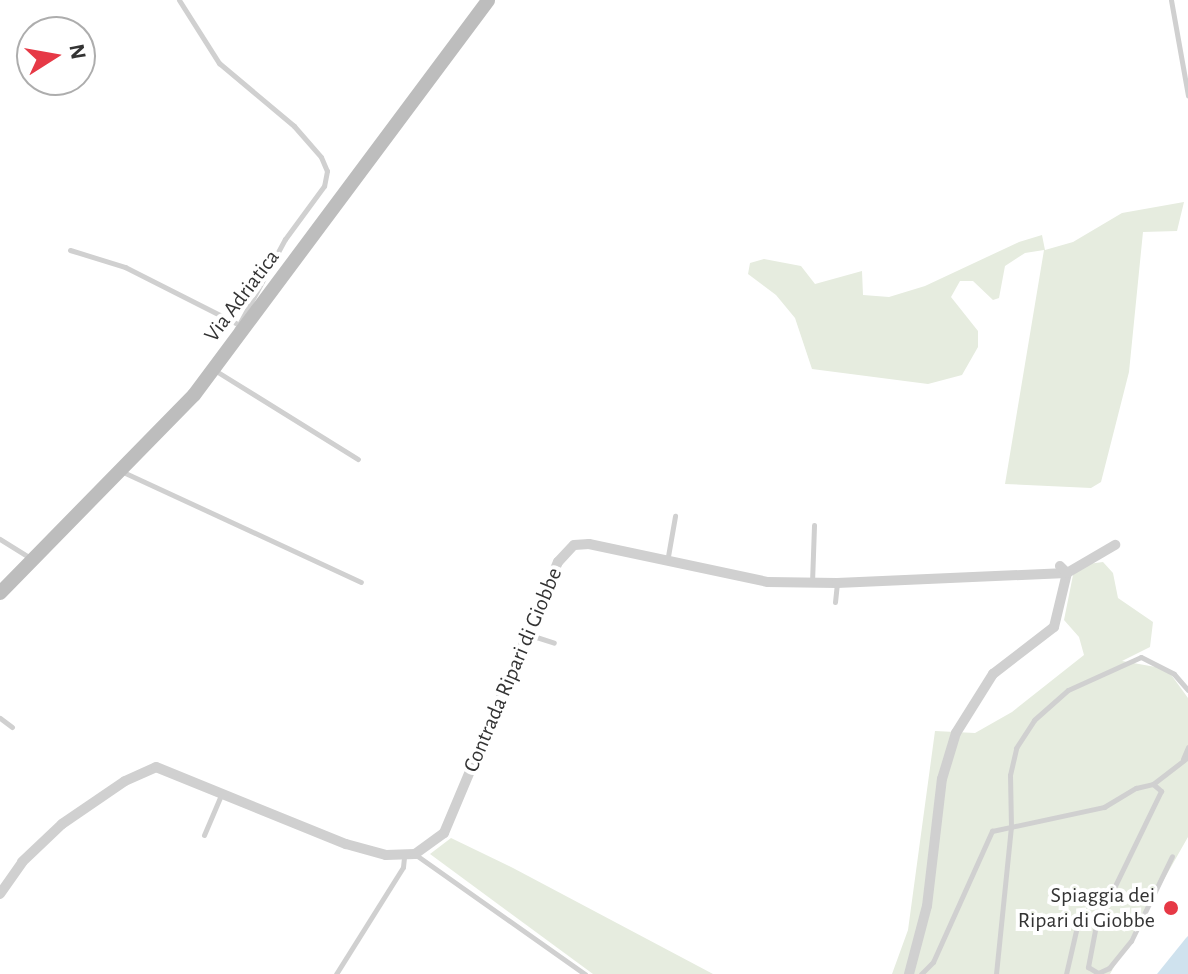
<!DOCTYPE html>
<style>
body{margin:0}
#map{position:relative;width:1188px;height:974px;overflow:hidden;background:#fff;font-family:"Alegreya Sans",sans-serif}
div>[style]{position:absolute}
.green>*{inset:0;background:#e6ecdf}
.water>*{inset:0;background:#cfe2ee}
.service>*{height:5px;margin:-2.5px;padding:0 2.5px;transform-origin:2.5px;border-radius:2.5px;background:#d0d0d0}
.minor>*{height:10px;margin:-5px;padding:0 5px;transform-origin:5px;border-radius:5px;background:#d0d0d0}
.secondary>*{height:14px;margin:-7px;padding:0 7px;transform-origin:7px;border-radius:7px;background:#bdbdbd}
.dots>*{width:22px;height:22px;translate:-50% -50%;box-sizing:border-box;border:4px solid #fff;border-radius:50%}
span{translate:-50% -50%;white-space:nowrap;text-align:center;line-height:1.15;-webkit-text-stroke:8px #fff;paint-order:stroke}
.street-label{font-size:22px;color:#333}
.poi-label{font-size:22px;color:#333}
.right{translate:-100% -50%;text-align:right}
.north{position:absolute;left:16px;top:16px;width:80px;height:80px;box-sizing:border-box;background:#fff;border:2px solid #adadad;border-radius:50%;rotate:79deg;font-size:22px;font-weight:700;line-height:32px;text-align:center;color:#333}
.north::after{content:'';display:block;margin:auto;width:28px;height:36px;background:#e63946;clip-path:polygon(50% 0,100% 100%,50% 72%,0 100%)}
</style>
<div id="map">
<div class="green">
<div style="clip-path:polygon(1184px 202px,1177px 231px,1143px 232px,1129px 372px,1101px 482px,1091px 488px,1005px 484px,1044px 250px,1025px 253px,1005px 266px,999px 298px,993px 300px,973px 281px,960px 281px,951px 297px,978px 331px,978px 347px,962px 375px,928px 384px,812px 369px,795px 318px,776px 295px,748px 274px,750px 263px,764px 259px,801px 266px,815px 284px,862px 271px,863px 295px,889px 297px,925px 286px,1019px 242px,1042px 235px,1045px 250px,1073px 242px,1122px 213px)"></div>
<div style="clip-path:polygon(1103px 562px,1113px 573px,1118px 598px,1153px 622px,1150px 647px,1122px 661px,1167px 669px,1188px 698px,1188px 837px,1110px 974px,892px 974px,908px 930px,935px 731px,975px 733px,1012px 712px,1084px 655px,1079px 637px,1064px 620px,1073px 575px,1088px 564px)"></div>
<div style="clip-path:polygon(451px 838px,513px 868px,713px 974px,593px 974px,430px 854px)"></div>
</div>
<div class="water">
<div style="clip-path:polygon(1188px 936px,1188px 974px,1157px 974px,1186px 938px)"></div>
</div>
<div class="service">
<div style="left:179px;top:0;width:75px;rotate:57.6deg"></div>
<div style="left:219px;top:63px;width:98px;rotate:40deg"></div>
<div style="left:294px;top:126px;width:41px;rotate:48.9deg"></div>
<div style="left:321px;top:157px;width:15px;rotate:67deg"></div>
<div style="left:327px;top:171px;width:15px;rotate:101deg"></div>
<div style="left:324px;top:186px;width:66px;rotate:126.3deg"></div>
<div style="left:285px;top:239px;width:103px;rotate:118.3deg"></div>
<div style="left:1171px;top:0;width:97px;rotate:79.9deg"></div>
<div style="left:70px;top:250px;width:58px;rotate:17.2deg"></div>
<div style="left:125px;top:267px;width:124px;rotate:26.8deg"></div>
<div style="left:216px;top:371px;width:167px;rotate:31.8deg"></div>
<div style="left:123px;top:472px;width:262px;rotate:24.8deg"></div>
<div style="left:0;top:539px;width:36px;rotate:32deg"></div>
<div style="left:667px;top:562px;width:47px;rotate:-80.1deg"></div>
<div style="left:812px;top:583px;width:58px;rotate:-88deg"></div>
<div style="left:835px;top:602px;width:19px;rotate:-84deg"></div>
<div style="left:530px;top:635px;width:25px;rotate:18deg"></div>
<div style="left:0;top:718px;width:15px;rotate:37deg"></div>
<div style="left:1183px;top:759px;width:13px;rotate:-67deg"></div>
<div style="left:1153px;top:784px;width:44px;rotate:-37.6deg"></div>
<div style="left:204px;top:835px;width:43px;rotate:-67deg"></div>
<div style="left:416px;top:855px;width:207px;rotate:35.2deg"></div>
<div style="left:336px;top:974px;width:126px;rotate:-57.9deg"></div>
<div style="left:403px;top:867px;width:10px;rotate:-84deg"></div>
<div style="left:921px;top:974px;width:17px;rotate:-45deg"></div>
<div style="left:933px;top:962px;width:144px;rotate:-65.8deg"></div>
<div style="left:992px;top:831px;width:115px;rotate:-12.1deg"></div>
<div style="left:1104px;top:807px;width:37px;rotate:-31deg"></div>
<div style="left:1136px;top:788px;width:17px;rotate:-13deg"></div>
<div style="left:1153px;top:784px;width:11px;rotate:41deg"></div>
<div style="left:1161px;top:791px;width:149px;rotate:115.9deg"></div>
<div style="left:1096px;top:925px;width:43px;rotate:100.8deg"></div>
<div style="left:1088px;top:967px;width:12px;rotate:31deg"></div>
<div style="left:1098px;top:973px;width:12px;rotate:-24deg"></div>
<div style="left:1109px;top:968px;width:35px;rotate:-51deg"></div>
<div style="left:1131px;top:941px;width:94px;rotate:-64.2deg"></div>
<div style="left:996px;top:974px;width:148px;rotate:-84.2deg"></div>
<div style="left:1011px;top:827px;width:52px;rotate:-91.1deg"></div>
<div style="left:1010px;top:775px;width:28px;rotate:-77deg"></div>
<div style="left:1016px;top:748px;width:33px;rotate:-57deg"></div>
<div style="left:1034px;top:720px;width:45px;rotate:-41.4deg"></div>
<div style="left:1068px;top:690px;width:80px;rotate:-24.3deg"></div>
<div style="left:1141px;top:657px;width:37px;rotate:27deg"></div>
<div style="left:1174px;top:674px;width:21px;rotate:49deg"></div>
<div style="left:1066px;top:974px;width:53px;rotate:-77deg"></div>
<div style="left:1078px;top:922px;width:23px;rotate:-20deg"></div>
</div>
<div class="minor">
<div style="left:0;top:894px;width:39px;rotate:-55deg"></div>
<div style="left:22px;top:862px;width:55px;rotate:-43.5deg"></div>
<div style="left:62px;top:824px;width:76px;rotate:-34.3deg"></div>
<div style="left:125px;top:781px;width:34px;rotate:-24deg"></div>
<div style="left:156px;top:767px;width:205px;rotate:22.1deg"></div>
<div style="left:346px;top:844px;width:41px;rotate:15.4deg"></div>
<div style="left:386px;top:855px;width:29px;rotate:-2deg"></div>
<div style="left:415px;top:854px;width:36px;rotate:-36deg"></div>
<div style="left:444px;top:833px;width:294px;rotate:-67.2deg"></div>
<div style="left:558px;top:562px;width:23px;rotate:-47deg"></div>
<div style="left:574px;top:545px;width:15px;rotate:-4deg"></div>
<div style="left:589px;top:544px;width:183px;rotate:12deg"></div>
<div style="left:768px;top:582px;width:69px;rotate:0.8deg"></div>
<div style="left:837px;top:583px;width:230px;rotate:-2.5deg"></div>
<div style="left:1067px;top:573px;width:56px;rotate:-30.3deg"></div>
<div style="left:909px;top:974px;width:70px;rotate:-75.2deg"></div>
<div style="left:927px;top:906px;width:128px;rotate:-83.3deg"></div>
<div style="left:942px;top:779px;width:48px;rotate:-73.1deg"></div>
<div style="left:956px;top:733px;width:70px;rotate:-57.9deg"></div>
<div style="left:993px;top:674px;width:77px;rotate:-37.6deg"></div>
<div style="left:1054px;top:627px;width:56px;rotate:-76.5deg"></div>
<div style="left:1067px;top:573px;width:10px;rotate:-135deg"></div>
</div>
<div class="secondary">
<div style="left:0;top:593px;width:277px;rotate:-45.6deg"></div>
<div style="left:194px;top:395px;width:492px;rotate:-53.3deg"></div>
</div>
<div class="dots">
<div style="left:1171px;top:908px;background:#e63946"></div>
</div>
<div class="street-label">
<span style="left:242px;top:296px;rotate:-53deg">Via Adriatica</span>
<span style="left:513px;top:670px;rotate:-67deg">Contrada Ripari di Giobbe</span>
</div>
<div class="poi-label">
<span class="right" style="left:1155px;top:908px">Spiaggia dei<br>Ripari di Giobbe</span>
</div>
<div class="north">N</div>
</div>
